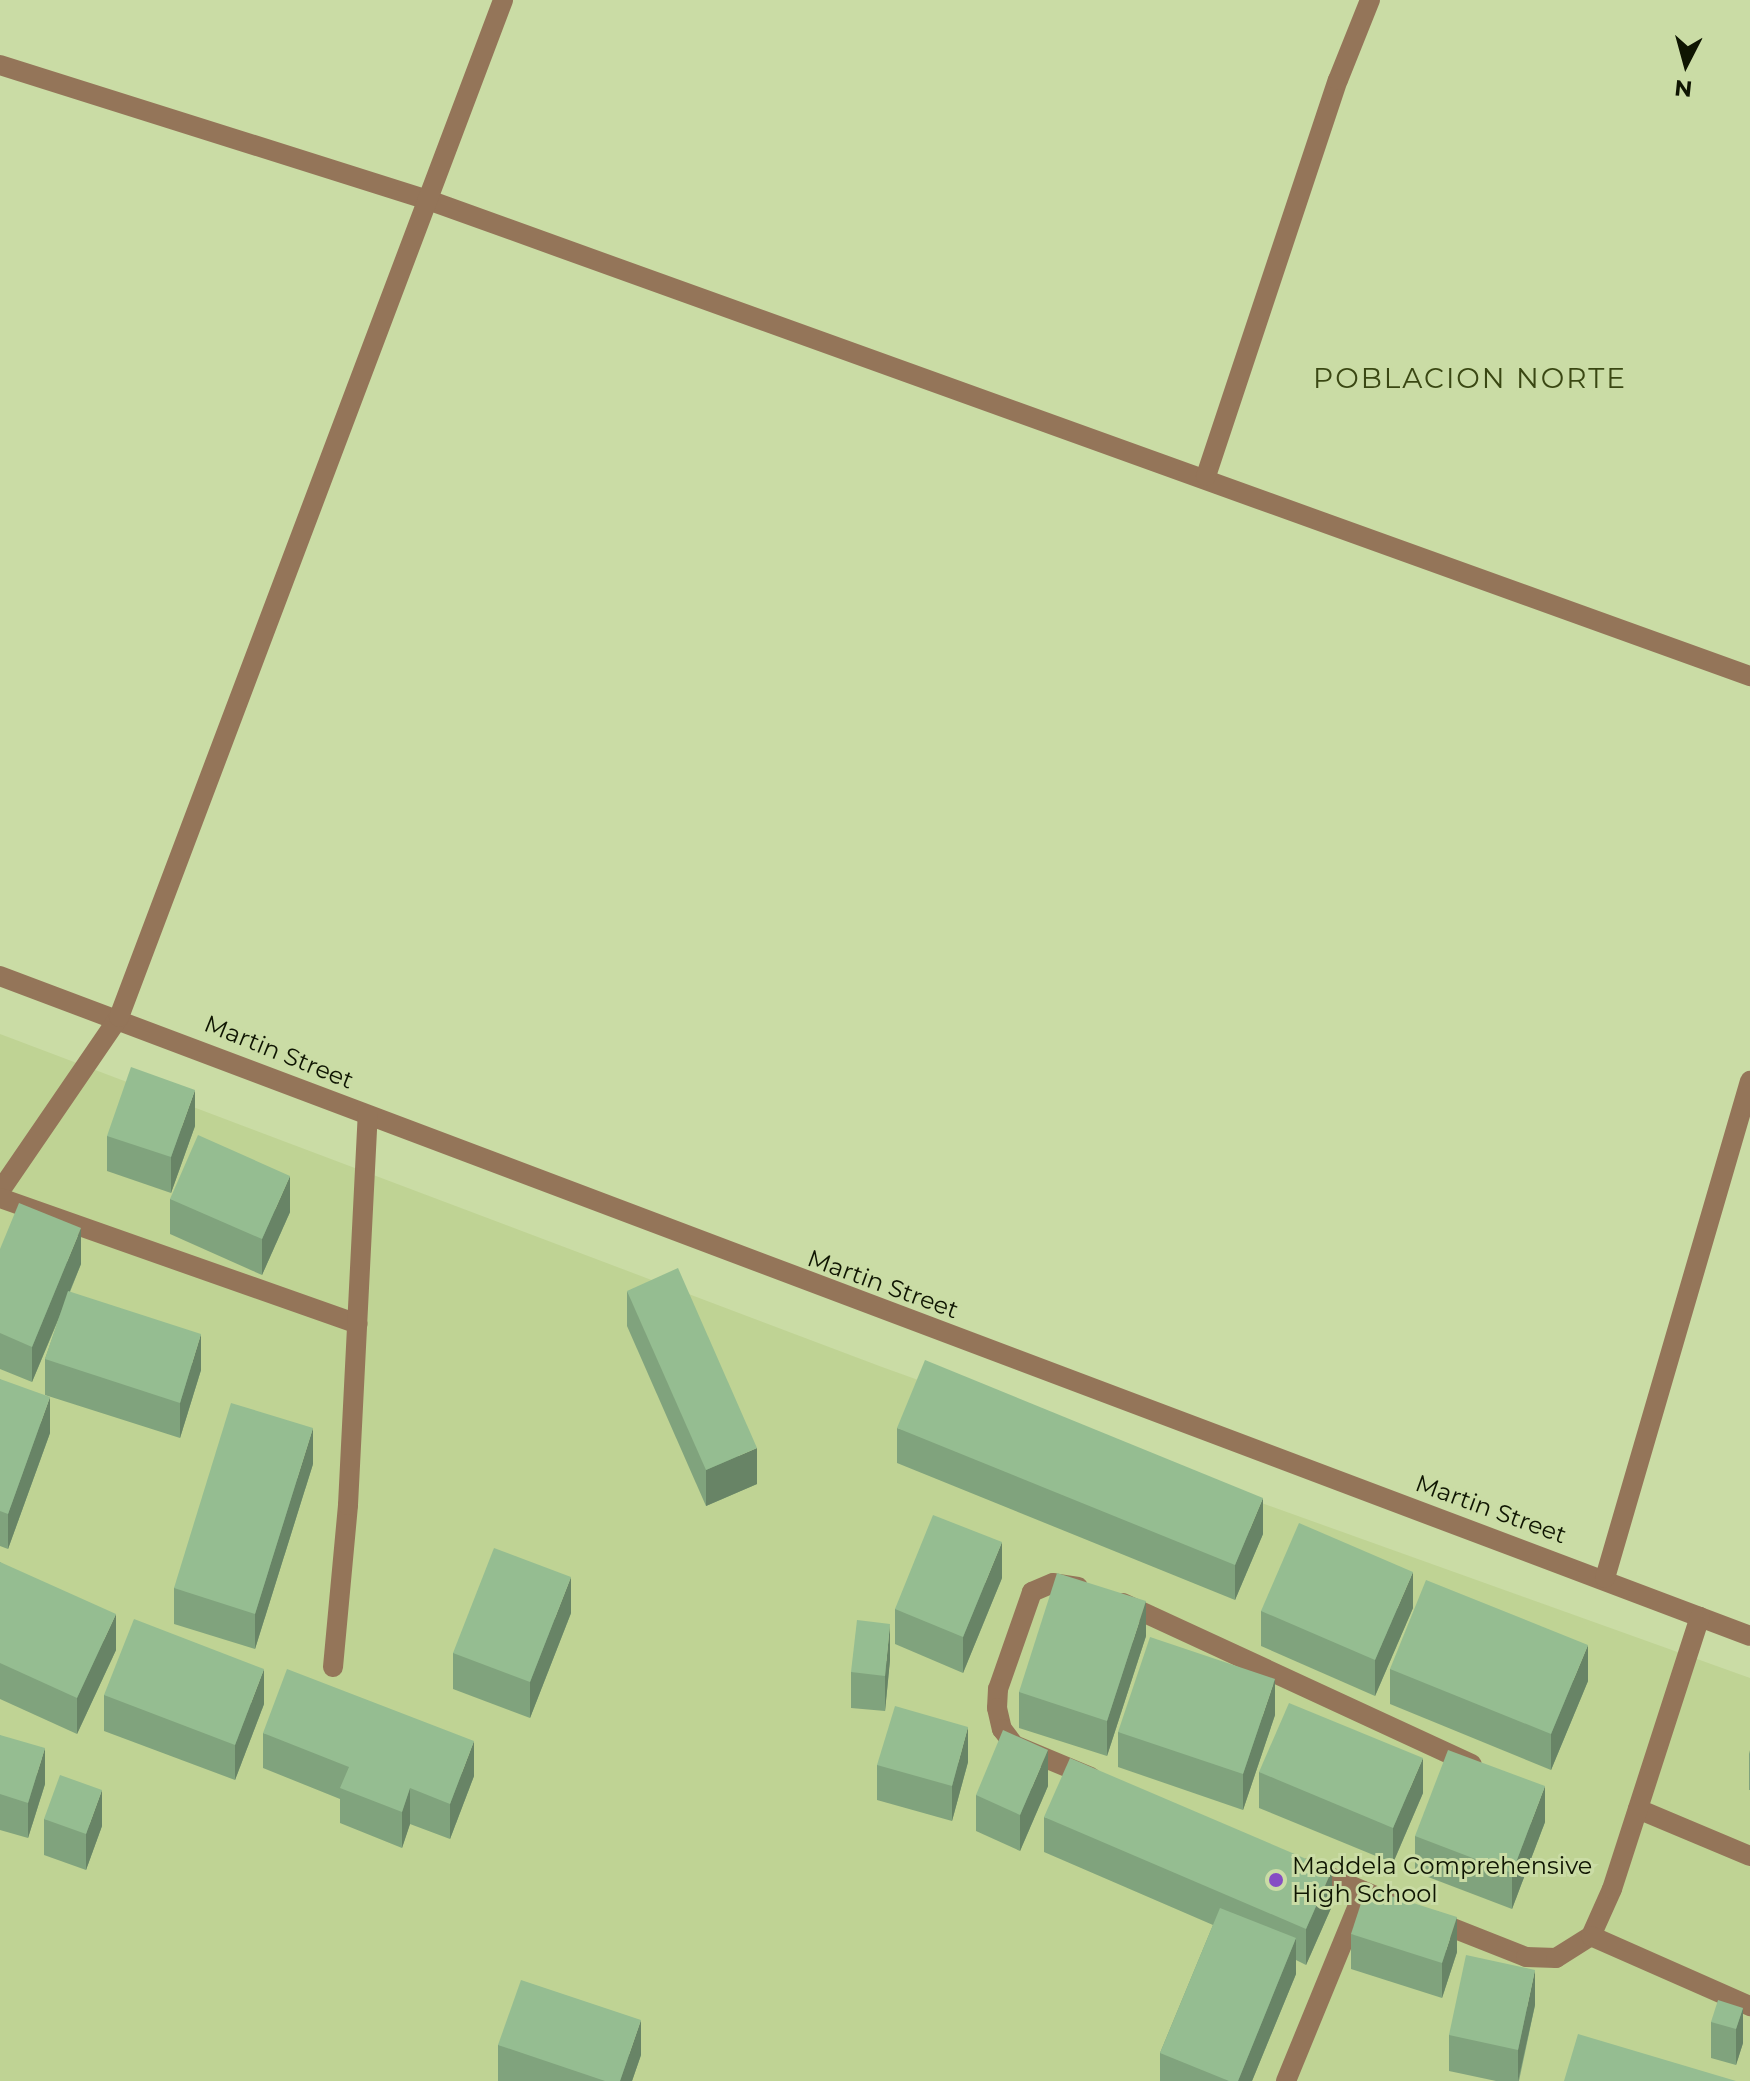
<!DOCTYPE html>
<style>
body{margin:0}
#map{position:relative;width:1750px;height:2081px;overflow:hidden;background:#cadca5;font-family:Montserrat,sans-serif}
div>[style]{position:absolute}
.built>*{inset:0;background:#bfd394}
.minor>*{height:20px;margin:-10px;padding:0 10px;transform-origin:10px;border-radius:10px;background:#947559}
.wall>*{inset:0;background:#80a37d}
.shaded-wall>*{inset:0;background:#688466}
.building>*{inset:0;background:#95bd91}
.dots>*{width:22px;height:22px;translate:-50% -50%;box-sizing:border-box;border:4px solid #cadca5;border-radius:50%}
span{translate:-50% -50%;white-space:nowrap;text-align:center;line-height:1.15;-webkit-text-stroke:6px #cadca5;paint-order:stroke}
.street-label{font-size:24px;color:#0f1502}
.poi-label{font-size:24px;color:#0f1502}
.left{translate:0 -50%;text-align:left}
.quarter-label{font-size:28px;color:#3a4713;letter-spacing:2px}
.north{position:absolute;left:1646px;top:24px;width:80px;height:80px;-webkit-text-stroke:6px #cadca5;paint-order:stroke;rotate:186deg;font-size:22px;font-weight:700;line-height:32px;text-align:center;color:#0f1502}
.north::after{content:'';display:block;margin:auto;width:28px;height:36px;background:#0f1502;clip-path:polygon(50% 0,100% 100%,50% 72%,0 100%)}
</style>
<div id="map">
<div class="built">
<div style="clip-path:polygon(0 1034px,882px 1367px,1750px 1678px,1750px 2081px,0 2081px)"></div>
</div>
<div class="minor">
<div style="left:0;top:65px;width:452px;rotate:17.5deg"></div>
<div style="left:431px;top:201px;width:1402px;rotate:19.81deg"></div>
<div style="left:1206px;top:476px;width:417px;rotate:-71.6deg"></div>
<div style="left:1338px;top:80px;width:86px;rotate:-68.2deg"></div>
<div style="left:0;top:976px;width:1870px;rotate:20.66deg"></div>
<div style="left:0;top:1191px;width:211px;rotate:-55.6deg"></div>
<div style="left:119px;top:1017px;width:1087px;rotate:-69.31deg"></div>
<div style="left:0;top:1198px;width:379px;rotate:19.4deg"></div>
<div style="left:1605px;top:1578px;width:518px;rotate:-73.74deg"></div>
<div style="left:1078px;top:1587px;width:25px;rotate:-171deg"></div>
<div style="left:1053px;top:1583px;width:23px;rotate:157deg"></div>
<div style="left:1032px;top:1592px;width:103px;rotate:109.3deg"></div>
<div style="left:998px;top:1689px;width:19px;rotate:93deg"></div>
<div style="left:997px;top:1708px;width:22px;rotate:77deg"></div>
<div style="left:1002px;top:1729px;width:20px;rotate:53deg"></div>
<div style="left:1014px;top:1745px;width:83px;rotate:22.6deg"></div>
<div style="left:1123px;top:1603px;width:384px;rotate:24.8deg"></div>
<div style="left:333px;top:1667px;width:163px;rotate:-84.7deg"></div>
<div style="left:348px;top:1505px;width:390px;rotate:-87.1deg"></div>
<div style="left:1638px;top:1809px;width:121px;rotate:22.8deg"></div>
<div style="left:1309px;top:1868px;width:88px;rotate:22.8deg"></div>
<div style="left:1435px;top:1921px;width:98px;rotate:21.6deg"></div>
<div style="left:1526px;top:1957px;width:30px;rotate:2deg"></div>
<div style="left:1556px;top:1958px;width:41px;rotate:-32.2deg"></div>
<div style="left:1591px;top:1936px;width:51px;rotate:-65.9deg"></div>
<div style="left:1612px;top:1889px;width:286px;rotate:-72.1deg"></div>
<div style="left:1591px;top:1936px;width:174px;rotate:23.8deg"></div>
<div style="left:1286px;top:2081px;width:205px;rotate:-67.7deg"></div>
</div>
<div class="wall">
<div style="clip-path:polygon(195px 1126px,171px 1193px,107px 1171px,107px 1136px)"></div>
<div style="clip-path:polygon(170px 1199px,290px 1212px,262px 1275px,170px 1234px)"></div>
<div style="clip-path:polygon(0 1249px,81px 1264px,70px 1292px,201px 1370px,180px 1438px,45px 1395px,45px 1359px,60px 1316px,32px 1382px,0 1369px)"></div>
<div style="clip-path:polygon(627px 1291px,757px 1484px,706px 1506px,627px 1326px)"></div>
<div style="clip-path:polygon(0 1379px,50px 1433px,8px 1549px,0 1546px)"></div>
<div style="clip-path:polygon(897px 1428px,1263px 1534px,1235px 1600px,897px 1463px)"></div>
<div style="clip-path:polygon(313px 1464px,255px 1649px,174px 1624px,174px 1588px)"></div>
<div style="clip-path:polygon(0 1562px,116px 1650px,77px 1734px,0 1699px)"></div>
<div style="clip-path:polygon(1002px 1578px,963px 1673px,895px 1644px,895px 1609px)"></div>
<div style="clip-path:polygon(1413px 1608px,1375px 1696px,1261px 1646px,1261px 1611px)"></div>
<div style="clip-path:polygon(571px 1613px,530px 1718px,453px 1689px,453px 1653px)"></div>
<div style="clip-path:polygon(1146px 1636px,1107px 1756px,1019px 1728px,1019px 1692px)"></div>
<div style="clip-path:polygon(890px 1660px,885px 1711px,851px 1708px,851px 1672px)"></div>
<div style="clip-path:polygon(1390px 1669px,1588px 1681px,1551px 1770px,1390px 1704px)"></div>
<div style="clip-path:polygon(104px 1695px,264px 1704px,235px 1780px,104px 1731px)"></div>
<div style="clip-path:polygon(1275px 1715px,1243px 1810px,1118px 1767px,1118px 1732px)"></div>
<div style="clip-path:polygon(263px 1733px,474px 1776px,450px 1839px,410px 1824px,402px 1848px,340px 1823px,340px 1799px,263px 1768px)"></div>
<div style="clip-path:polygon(0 1735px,45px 1784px,28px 1838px,0 1830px)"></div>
<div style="clip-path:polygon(1750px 1750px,1750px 1790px,1749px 1790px,1749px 1754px)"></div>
<div style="clip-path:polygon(968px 1762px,952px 1821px,877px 1800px,877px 1765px)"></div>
<div style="clip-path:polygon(1259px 1772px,1423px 1793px,1393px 1863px,1259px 1808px)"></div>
<div style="clip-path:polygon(1048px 1786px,1020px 1851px,976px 1831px,976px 1795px)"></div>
<div style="clip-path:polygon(1044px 1817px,1332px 1906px,1306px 1965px,1296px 1960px,1296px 1974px,1252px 2081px,1160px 2081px,1160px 2053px,1213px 1925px,1044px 1852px)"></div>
<div style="clip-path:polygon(44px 1819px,102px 1826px,86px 1870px,44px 1855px)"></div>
<div style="clip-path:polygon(1545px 1822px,1512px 1909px,1415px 1872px,1415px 1836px)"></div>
<div style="clip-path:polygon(1351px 1934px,1457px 1952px,1442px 1998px,1351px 1969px)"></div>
<div style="clip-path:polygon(1535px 2005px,1519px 2081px,1496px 2081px,1449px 2071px,1449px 2035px)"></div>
<div style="clip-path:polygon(1743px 2008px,1743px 2043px,1736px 2065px,1711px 2058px,1711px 2022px)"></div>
<div style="clip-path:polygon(498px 2045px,641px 2055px,632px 2081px,498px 2081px)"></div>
</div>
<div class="shaded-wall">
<div style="clip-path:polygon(195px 1090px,195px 1126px,171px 1193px,171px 1157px)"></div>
<div style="clip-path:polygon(290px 1176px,290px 1212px,262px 1275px,262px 1239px)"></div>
<div style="clip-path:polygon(81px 1228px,81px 1264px,32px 1382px,32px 1347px)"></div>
<div style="clip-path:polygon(201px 1334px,201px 1370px,180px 1438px,180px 1403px)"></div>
<div style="clip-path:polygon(50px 1397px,50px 1433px,8px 1549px,8px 1514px)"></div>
<div style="clip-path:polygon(313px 1428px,313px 1464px,255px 1649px,255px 1614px)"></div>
<div style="clip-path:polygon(757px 1448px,757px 1484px,706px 1506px,706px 1470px)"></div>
<div style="clip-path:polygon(1263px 1498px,1263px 1534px,1235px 1600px,1235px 1565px)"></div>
<div style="clip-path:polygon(1002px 1542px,1002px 1578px,963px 1673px,963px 1637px)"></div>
<div style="clip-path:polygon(1413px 1572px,1413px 1608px,1375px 1696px,1375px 1660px)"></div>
<div style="clip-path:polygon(571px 1577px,571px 1613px,530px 1718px,530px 1682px)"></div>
<div style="clip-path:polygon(1146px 1601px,1146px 1636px,1107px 1756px,1107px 1721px)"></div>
<div style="clip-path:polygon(116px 1614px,116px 1650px,77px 1734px,77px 1698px)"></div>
<div style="clip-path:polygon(890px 1624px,890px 1660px,885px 1711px,885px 1676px)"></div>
<div style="clip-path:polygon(1588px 1645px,1588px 1681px,1551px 1770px,1551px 1734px)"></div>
<div style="clip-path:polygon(264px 1669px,264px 1704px,235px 1780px,235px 1745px)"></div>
<div style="clip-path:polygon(1275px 1679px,1275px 1715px,1243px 1810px,1243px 1774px)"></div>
<div style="clip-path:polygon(968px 1727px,968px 1762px,952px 1821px,952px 1786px)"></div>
<div style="clip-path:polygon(474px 1741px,474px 1776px,450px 1839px,450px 1804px)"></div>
<div style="clip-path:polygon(45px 1748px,45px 1784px,28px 1838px,28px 1803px)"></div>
<div style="clip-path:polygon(1048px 1750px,1048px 1786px,1020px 1851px,1020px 1815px)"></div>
<div style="clip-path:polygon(1423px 1758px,1423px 1793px,1393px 1863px,1393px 1828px)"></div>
<div style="clip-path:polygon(1545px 1786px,1545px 1822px,1512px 1909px,1512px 1873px)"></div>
<div style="clip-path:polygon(410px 1788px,410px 1824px,402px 1848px,402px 1812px)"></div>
<div style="clip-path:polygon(102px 1790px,102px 1826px,86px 1870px,86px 1834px)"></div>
<div style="clip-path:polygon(1332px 1870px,1332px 1906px,1306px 1965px,1306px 1929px)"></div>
<div style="clip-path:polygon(1457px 1917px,1457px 1952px,1442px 1998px,1442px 1963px)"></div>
<div style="clip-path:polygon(1296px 1938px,1296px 1974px,1252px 2081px,1238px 2081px)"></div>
<div style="clip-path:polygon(1535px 1970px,1535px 2005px,1518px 2081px,1518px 2050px)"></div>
<div style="clip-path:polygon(1743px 2008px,1743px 2043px,1736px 2065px,1736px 2029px)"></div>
<div style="clip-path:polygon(641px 2020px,641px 2055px,632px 2081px,620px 2081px)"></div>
</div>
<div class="building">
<div style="clip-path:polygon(131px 1067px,195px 1090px,171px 1157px,107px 1136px)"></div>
<div style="clip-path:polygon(198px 1135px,290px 1176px,262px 1239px,170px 1199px)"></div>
<div style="clip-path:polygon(19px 1203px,81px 1228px,32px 1347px,0 1333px,0 1249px)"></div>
<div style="clip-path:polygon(678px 1268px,757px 1448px,706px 1470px,627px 1291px)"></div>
<div style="clip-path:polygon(68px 1291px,201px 1334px,180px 1403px,45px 1359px)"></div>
<div style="clip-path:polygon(925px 1360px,1263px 1498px,1235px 1565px,897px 1428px)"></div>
<div style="clip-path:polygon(0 1379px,50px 1397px,8px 1514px,0 1511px)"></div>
<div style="clip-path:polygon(231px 1403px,313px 1428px,255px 1614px,174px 1588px)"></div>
<div style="clip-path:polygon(933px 1515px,1002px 1542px,963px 1637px,895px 1609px)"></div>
<div style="clip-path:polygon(1299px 1523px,1413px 1572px,1375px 1660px,1261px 1611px)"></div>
<div style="clip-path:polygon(494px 1548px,571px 1577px,530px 1682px,453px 1653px)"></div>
<div style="clip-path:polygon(0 1562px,116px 1614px,77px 1698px,0 1663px)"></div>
<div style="clip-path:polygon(1057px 1573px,1146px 1601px,1107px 1721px,1019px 1692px)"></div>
<div style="clip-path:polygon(1426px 1580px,1588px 1645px,1551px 1734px,1390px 1669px)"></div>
<div style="clip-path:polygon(134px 1619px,264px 1669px,235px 1745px,104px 1695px)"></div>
<div style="clip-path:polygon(857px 1620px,890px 1624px,885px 1676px,851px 1672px)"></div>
<div style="clip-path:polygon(1150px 1637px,1275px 1679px,1243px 1774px,1118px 1732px)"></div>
<div style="clip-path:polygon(287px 1669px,474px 1741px,450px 1804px,410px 1788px,402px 1812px,340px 1788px,349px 1767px,263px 1733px)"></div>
<div style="clip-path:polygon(1289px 1703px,1423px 1758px,1393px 1828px,1259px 1772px)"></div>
<div style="clip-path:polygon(895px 1706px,968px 1727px,952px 1786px,877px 1765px)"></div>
<div style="clip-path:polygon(1003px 1730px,1048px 1750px,1020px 1815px,976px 1795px)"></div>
<div style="clip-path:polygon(0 1735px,45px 1748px,28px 1803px,0 1794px)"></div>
<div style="clip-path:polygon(1448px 1750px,1545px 1786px,1512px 1873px,1415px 1836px)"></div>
<div style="clip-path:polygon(1070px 1758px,1332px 1870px,1306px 1929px,1044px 1817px)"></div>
<div style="clip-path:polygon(60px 1775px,102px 1790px,86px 1834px,44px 1819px)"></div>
<div style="clip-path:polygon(1366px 1888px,1457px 1917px,1442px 1963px,1351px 1934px)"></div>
<div style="clip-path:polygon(1220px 1908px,1296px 1938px,1238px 2081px,1229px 2081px,1160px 2053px)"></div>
<div style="clip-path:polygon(1466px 1955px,1535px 1970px,1518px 2050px,1449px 2035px)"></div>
<div style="clip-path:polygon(521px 1980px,641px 2020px,620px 2081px,605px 2081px,498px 2045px)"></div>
<div style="clip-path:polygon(1718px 2000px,1743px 2008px,1736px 2029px,1711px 2022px)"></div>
<div style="clip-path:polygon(1578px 2034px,1736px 2081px,1564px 2081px)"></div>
</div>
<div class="dots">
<div style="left:1276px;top:1880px;background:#864dc4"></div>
</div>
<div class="street-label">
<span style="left:279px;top:1052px;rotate:22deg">Martin Street</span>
<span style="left:883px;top:1284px;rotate:20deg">Martin Street</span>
<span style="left:1491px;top:1509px;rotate:20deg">Martin Street</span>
</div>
<div class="poi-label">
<span class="left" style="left:1292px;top:1880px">Maddela Comprehensive<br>High School</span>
</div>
<div class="quarter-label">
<span style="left:1470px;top:378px">POBLACION NORTE</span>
</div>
<div class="north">N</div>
</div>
